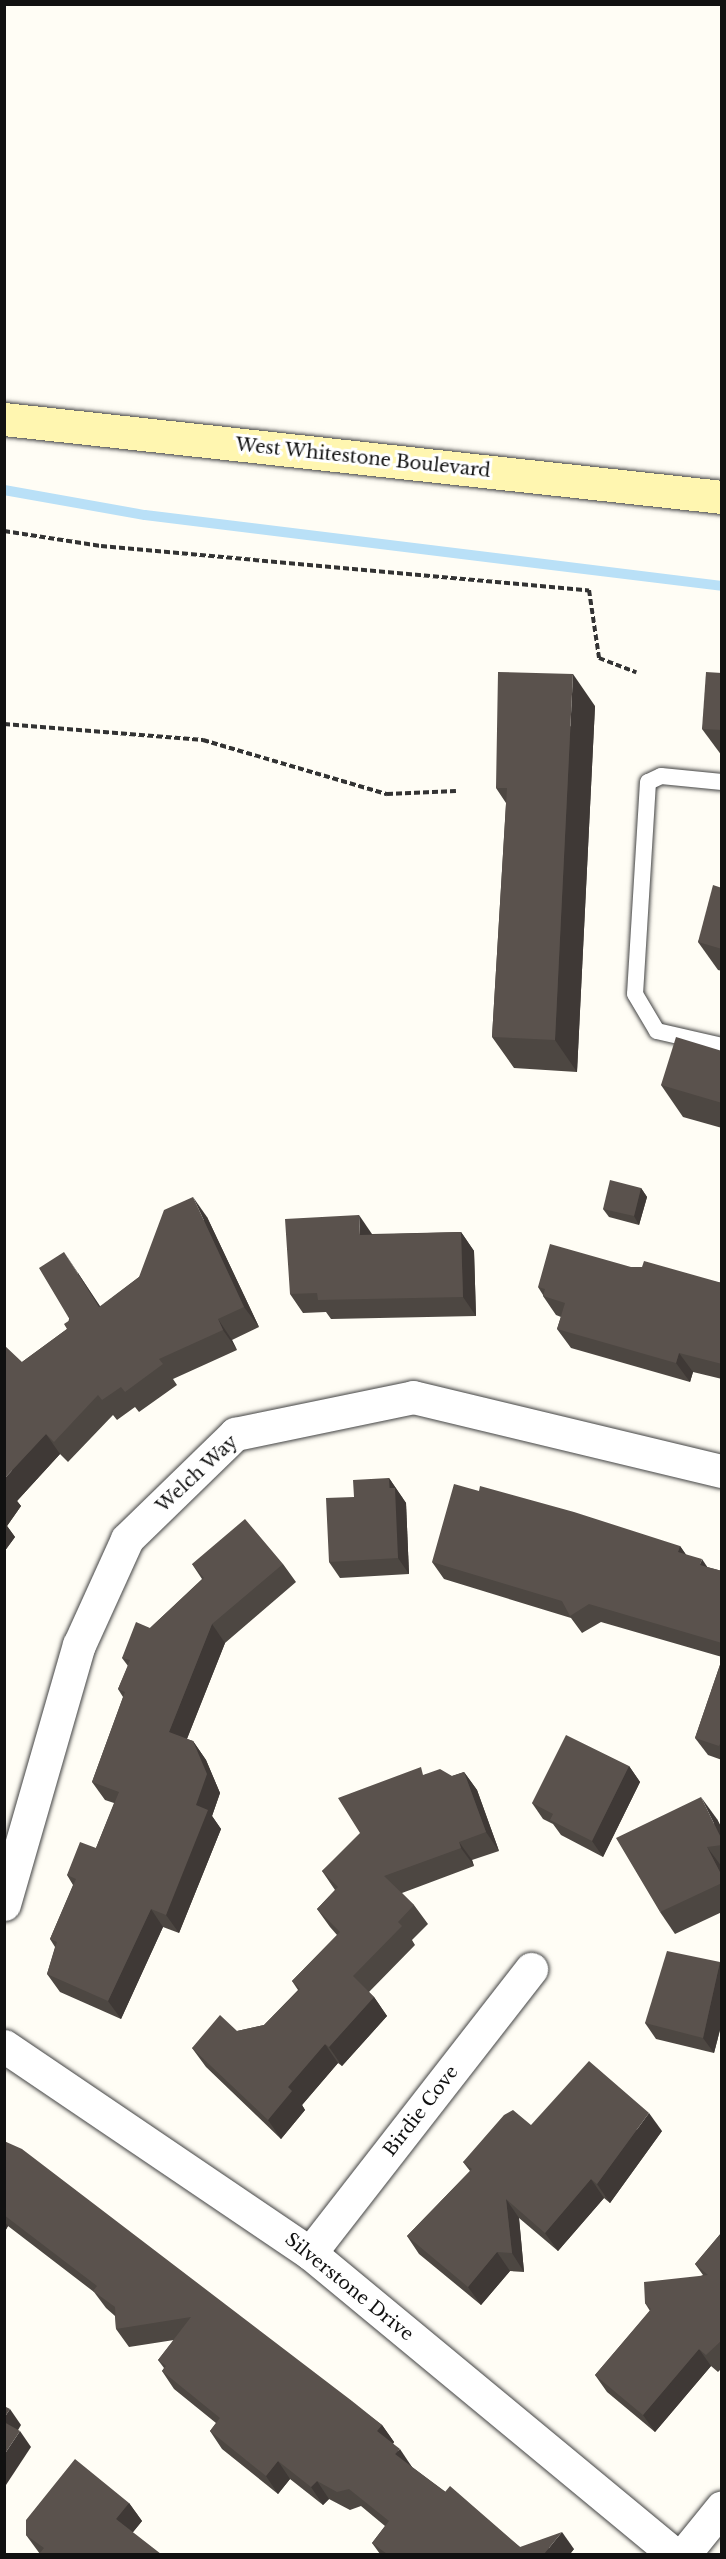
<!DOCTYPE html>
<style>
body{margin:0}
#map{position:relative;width:726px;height:2559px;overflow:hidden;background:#fffdf5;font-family:"Libre Baskerville",serif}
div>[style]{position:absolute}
.stream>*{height:10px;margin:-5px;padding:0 5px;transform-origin:5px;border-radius:5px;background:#b9e0f7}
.path>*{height:4px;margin-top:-2px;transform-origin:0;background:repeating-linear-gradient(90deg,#333 0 6px,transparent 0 9px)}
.roads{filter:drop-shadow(0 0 2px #444) drop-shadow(0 0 2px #444)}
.service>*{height:16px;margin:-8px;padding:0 8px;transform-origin:8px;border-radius:8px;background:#fff}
.minor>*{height:33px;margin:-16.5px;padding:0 16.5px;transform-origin:16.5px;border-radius:16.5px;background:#fff}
.secondary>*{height:33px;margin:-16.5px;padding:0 16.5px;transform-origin:16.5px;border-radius:16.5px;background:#fff6b0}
.wall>*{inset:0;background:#4d4742}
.shaded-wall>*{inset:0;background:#3f3936}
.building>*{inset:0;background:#5a524d}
span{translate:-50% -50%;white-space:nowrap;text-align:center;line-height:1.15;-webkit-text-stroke:6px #fff;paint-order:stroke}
.street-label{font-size:18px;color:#111}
.frame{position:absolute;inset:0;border:6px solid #111;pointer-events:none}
</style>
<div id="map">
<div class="stream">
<div style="left:4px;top:490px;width:143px;rotate:10.1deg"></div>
<div style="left:145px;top:515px;width:581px;rotate:7.01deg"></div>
</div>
<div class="path">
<div style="left:4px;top:531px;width:98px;rotate:8.8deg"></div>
<div style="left:101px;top:546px;width:490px;rotate:5.2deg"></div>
<div style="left:589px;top:590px;width:69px;rotate:81.6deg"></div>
<div style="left:599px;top:658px;width:40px;rotate:21deg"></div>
<div style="left:4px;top:724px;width:200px;rotate:4.6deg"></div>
<div style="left:203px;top:740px;width:192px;rotate:16.4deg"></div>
<div style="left:387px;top:794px;width:69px;rotate:-2.5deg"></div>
</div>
<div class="roads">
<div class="service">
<div style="left:722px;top:782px;width:61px;rotate:-174.4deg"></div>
<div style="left:661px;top:776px;width:14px;rotate:155deg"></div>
<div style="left:648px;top:782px;width:212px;rotate:93.5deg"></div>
<div style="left:635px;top:994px;width:43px;rotate:59.3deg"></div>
<div style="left:657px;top:1031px;width:67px;rotate:13deg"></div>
</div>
<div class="minor">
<div style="left:4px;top:1904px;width:270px;rotate:-73.9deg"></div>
<div style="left:79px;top:1645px;width:116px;rotate:-65.6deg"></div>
<div style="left:127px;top:1539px;width:151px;rotate:-44.2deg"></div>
<div style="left:235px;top:1434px;width:182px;rotate:-11.7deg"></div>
<div style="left:413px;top:1397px;width:318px;rotate:13.5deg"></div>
<div style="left:4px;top:2046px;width:369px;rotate:34.1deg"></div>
<div style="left:310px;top:2253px;width:472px;rotate:39.6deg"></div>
<div style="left:310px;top:2253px;width:360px;rotate:-52.1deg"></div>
<div style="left:684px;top:2554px;width:60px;rotate:-51deg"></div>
</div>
<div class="secondary">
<div style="left:4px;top:419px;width:722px;rotate:6.2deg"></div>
</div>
</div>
<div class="wall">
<div style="clip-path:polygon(722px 673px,722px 756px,702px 729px)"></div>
<div style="clip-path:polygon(595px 706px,577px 1072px,514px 1068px,492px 1037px,506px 803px,496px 788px)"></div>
<div style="clip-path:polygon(722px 888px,722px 971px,718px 970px,698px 942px)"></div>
<div style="clip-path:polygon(722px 1051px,722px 1128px,683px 1117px,661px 1085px)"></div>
<div style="clip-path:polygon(641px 1188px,647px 1197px,639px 1225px,609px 1217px,603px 1209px)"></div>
<div style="clip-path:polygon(207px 1217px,259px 1327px,232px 1340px,237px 1350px,173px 1379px,177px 1385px,139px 1412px,135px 1407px,117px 1420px,113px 1415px,68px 1462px,60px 1454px,17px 1501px,21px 1506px,7px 1526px,15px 1537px,4px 1552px,22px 1362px,67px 1329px,78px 1273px,100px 1307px,139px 1277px)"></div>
<div style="clip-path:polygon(461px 1232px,474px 1251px,476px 1316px,331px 1319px,326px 1312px,303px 1313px,290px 1294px,372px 1234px)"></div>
<div style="clip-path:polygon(631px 1267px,722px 1283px,722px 1379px,693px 1372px,690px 1382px,571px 1348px,557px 1329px,561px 1317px,556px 1315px,543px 1296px,543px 1295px,538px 1287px)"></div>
<div style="clip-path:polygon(389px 1478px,406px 1503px,409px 1574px,340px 1578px,329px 1562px,354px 1497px)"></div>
<div style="clip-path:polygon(680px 1546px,686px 1555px,707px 1567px,722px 1571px,722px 1657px,601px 1622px,582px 1633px,571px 1618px,444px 1579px,432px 1562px)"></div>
<div style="clip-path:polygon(192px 1564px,283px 1564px,296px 1582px,225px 1643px,187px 1739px,193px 1741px,206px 1760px,220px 1793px,212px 1816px,221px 1829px,179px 1933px,163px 1927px,121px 2019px,60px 1992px,47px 1974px,55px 1947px,50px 1939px,73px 1885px,67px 1875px,96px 1848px,114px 1803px,105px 1800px,92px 1782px,123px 1697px,118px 1689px,128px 1666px,122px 1658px,150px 1628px,202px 1579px)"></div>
<div style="clip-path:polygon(722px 1659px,722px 1760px,708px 1755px,695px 1738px)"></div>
<div style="clip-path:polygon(629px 1766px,640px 1782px,603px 1857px,561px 1835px,553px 1824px,543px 1819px,532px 1803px)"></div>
<div style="clip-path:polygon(464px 1772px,477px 1790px,499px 1851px,472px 1860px,474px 1866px,402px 1893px,414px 1905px,428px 1924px,412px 1940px,415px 1945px,369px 1992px,374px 1997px,387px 2016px,342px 2066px,338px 2063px,302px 2105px,305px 2110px,281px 2139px,206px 2067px,192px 2048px,237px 2031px,264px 2025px,298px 1990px,292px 1981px,337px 1935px,330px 1927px,317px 1909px,335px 1890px,322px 1871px,426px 1774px,452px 1776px)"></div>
<div style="clip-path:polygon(717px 1819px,722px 1829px,722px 1912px,675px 1934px,660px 1912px)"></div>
<div style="clip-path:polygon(720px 1962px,722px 1964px,722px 2022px,714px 2053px,656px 2039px,645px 2023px)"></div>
<div style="clip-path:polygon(531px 2125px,662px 2131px,610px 2203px,604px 2198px,558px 2251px,519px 2218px,524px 2272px,510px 2271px,481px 2305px,419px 2254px,407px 2236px,470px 2171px,463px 2162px)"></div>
<div style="clip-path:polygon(4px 2141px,382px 2425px,394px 2442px,393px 2444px,412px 2467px,520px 2547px,574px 2549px,570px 2554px,380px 2554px,372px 2543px,385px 2526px,361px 2506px,350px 2510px,329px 2499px,323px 2505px,290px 2479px,278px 2494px,222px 2449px,210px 2431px,216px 2423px,174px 2389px,162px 2371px,164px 2368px,158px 2360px,174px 2340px,129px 2347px,116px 2329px,115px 2316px,106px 2308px,94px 2292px,8px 2226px,4px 2233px)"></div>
<div style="clip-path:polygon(722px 2232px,722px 2368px,718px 2372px,711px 2366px,655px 2432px,607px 2392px,595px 2375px,650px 2311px,645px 2303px,703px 2275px,695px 2264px)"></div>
<div style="clip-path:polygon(129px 2503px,142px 2521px,133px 2532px,40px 2554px,26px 2535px)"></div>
</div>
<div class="shaded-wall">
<div style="clip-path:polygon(573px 674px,595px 706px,577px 1072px,555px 1040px)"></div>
<div style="clip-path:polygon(641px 1188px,647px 1197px,639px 1225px,634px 1216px)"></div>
<div style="clip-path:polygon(193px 1197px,207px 1217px,259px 1327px,244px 1307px)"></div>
<div style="clip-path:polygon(359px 1215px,372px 1234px,374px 1254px,360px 1235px)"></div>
<div style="clip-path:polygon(461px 1232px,474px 1251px,476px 1316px,463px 1297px)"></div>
<div style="clip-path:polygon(64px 1252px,114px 1327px,99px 1307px)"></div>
<div style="clip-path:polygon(218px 1319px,232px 1340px,237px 1350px,223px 1330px)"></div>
<div style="clip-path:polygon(679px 1353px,693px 1372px,690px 1382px,676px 1363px)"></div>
<div style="clip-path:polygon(46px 1434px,60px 1454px,17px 1501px,21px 1506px,7px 1526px,15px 1537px,4px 1552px,4px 1479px)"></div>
<div style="clip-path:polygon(389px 1478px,406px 1503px,409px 1574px,398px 1558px)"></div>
<div style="clip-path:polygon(680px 1546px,692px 1563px,678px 1552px)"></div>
<div style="clip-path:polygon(702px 1559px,714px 1577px,700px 1565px)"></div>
<div style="clip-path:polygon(212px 1624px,225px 1643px,182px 1751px,169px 1732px)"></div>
<div style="clip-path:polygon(193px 1741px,206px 1760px,220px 1793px,212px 1816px,221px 1829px,179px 1933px,166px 1915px,196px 1805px)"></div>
<div style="clip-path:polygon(629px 1766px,640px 1782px,603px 1857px,592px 1841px)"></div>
<div style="clip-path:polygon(464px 1772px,477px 1790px,499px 1851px,486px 1832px)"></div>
<div style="clip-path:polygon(701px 1797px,717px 1819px,722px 1829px,722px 1840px)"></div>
<div style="clip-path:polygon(459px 1842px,472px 1860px,474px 1866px,461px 1848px)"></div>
<div style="clip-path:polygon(707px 1847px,722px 1867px,722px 1876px)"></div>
<div style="clip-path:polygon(151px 1909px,163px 1927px,121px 2019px,108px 2001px)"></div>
<div style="clip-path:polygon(720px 1962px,722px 1964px,722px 2022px,714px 2053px,703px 2038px)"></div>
<div style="clip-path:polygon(374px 1997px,387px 2016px,342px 2066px,329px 2047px)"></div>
<div style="clip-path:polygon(325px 2044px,338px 2063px,302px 2105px,305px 2110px,281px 2139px,268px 2120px,288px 2087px)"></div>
<div style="clip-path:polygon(649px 2113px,662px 2131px,610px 2203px,597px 2184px)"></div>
<div style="clip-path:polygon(591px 2179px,604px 2198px,558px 2251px,545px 2233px)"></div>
<div style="clip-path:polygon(506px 2199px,519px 2218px,524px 2272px,512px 2253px)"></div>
<div style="clip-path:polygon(4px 2221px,8px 2226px,4px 2233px)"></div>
<div style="clip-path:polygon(497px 2252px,510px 2271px,481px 2305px,468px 2287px)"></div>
<div style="clip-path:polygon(699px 2349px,711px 2366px,655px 2432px,643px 2415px)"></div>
<div style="clip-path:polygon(10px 2409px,21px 2425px,14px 2437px,4px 2424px,4px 2418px)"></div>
<div style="clip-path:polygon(382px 2425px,394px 2442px,389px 2448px,377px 2431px)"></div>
<div style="clip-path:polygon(20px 2431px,31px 2447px,4px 2488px,4px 2455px)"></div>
<div style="clip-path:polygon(400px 2449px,412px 2467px,408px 2472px,395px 2454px)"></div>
<div style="clip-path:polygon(278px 2461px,290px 2479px,278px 2494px,266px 2476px)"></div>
<div style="clip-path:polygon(317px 2481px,329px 2499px,323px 2505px,311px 2487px)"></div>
<div style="clip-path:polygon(129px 2503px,142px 2521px,129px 2537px,116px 2519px)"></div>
<div style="clip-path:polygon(562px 2532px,574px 2549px,570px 2554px,544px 2554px)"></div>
</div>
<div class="building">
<div style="clip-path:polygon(498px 672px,573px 674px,555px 1040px,492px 1037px,507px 788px,496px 788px)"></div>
<div style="clip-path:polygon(706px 672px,722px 673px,722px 730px,702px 729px)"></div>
<div style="clip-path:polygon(713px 885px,722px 888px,722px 949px,698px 942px)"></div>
<div style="clip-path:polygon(676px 1037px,722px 1051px,722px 1103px,661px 1085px)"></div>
<div style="clip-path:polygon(610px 1180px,641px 1188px,634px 1216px,603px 1209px)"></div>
<div style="clip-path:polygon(193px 1197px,244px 1307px,218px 1319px,223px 1330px,159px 1359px,163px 1364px,125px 1392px,121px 1387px,102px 1400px,98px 1395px,54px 1442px,46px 1434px,4px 1479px,4px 1345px,22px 1362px,67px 1329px,64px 1324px,70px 1320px,39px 1268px,64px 1252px,99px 1307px,139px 1277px,164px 1210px)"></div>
<div style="clip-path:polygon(359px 1215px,360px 1235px,461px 1232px,463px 1297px,318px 1300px,317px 1293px,290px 1294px,285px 1219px)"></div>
<div style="clip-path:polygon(550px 1244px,631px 1267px,642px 1267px,644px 1261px,722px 1283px,722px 1364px,679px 1353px,676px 1363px,557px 1329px,565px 1303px,543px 1296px,545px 1289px,538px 1287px)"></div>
<div style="clip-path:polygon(389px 1478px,389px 1488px,395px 1488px,398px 1558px,329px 1562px,326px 1498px,354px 1497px,353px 1480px)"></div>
<div style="clip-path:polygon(454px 1484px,479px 1491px,480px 1486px,574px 1512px,680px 1546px,678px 1552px,702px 1559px,700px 1565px,722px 1571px,722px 1643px,589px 1604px,570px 1616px,562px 1601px,432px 1562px)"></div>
<div style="clip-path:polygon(245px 1519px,283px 1564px,212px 1624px,169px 1732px,193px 1741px,207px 1774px,196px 1805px,208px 1810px,166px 1915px,151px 1909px,108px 2001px,47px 1974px,57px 1942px,50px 1939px,76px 1879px,67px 1875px,80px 1842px,96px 1848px,119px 1792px,92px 1782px,125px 1692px,118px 1689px,130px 1660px,122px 1658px,136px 1622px,150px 1628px,204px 1578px,192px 1564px)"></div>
<div style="clip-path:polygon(722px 1659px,722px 1740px,719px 1746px,695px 1738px)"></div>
<div style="clip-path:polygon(566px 1735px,629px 1766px,592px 1841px,550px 1820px,553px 1814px,532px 1803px)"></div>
<div style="clip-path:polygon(421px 1767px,423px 1775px,440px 1769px,452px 1776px,464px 1772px,486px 1832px,459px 1842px,461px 1848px,384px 1876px,414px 1905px,398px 1922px,402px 1926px,353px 1976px,374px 1997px,329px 2047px,325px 2044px,288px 2087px,292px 2091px,268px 2120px,192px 2048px,220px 2015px,237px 2031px,264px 2025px,300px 1989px,292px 1981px,340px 1932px,317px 1909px,338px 1887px,322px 1871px,360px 1833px,338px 1798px)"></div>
<div style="clip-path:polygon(701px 1797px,722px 1840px,722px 1845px,707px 1847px,722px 1876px,722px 1883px,660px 1912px,616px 1838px)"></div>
<div style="clip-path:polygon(667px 1951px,720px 1962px,703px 2038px,645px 2023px)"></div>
<div style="clip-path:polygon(589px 2061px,649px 2113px,597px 2184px,591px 2179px,545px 2233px,506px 2199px,512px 2253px,497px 2252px,468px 2287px,407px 2236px,472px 2169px,463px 2162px,504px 2115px,513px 2110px,531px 2125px)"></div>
<div style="clip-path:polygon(4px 2141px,22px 2149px,352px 2401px,382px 2425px,377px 2431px,400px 2449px,395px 2454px,445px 2492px,450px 2486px,520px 2547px,562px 2532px,544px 2554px,387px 2554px,372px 2543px,389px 2521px,349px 2489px,337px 2492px,317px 2481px,311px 2487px,278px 2461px,266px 2476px,210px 2431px,220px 2418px,162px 2371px,166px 2366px,158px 2360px,191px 2317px,116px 2329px,115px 2307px,93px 2291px,97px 2286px,4px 2215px)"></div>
<div style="clip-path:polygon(722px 2232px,722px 2340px,706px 2355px,699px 2349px,643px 2415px,595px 2375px,651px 2309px,645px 2303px,644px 2282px,708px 2275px,695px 2264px)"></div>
<div style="clip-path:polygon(4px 2406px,10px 2409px,4px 2418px)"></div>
<div style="clip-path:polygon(4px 2422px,20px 2431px,4px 2455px)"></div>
<div style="clip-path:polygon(75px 2459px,129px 2503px,116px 2519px,161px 2554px,39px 2554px,44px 2548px,26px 2535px,26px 2520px)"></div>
</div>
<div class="street-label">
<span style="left:363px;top:458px;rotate:6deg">West Whitestone Boulevard</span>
<span style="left:197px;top:1474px;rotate:-43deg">Welch Way</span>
<span style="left:421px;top:2111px;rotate:-52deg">Birdie Cove</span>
<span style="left:349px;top:2287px;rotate:39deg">Silverstone Drive</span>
</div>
<div class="frame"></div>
</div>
